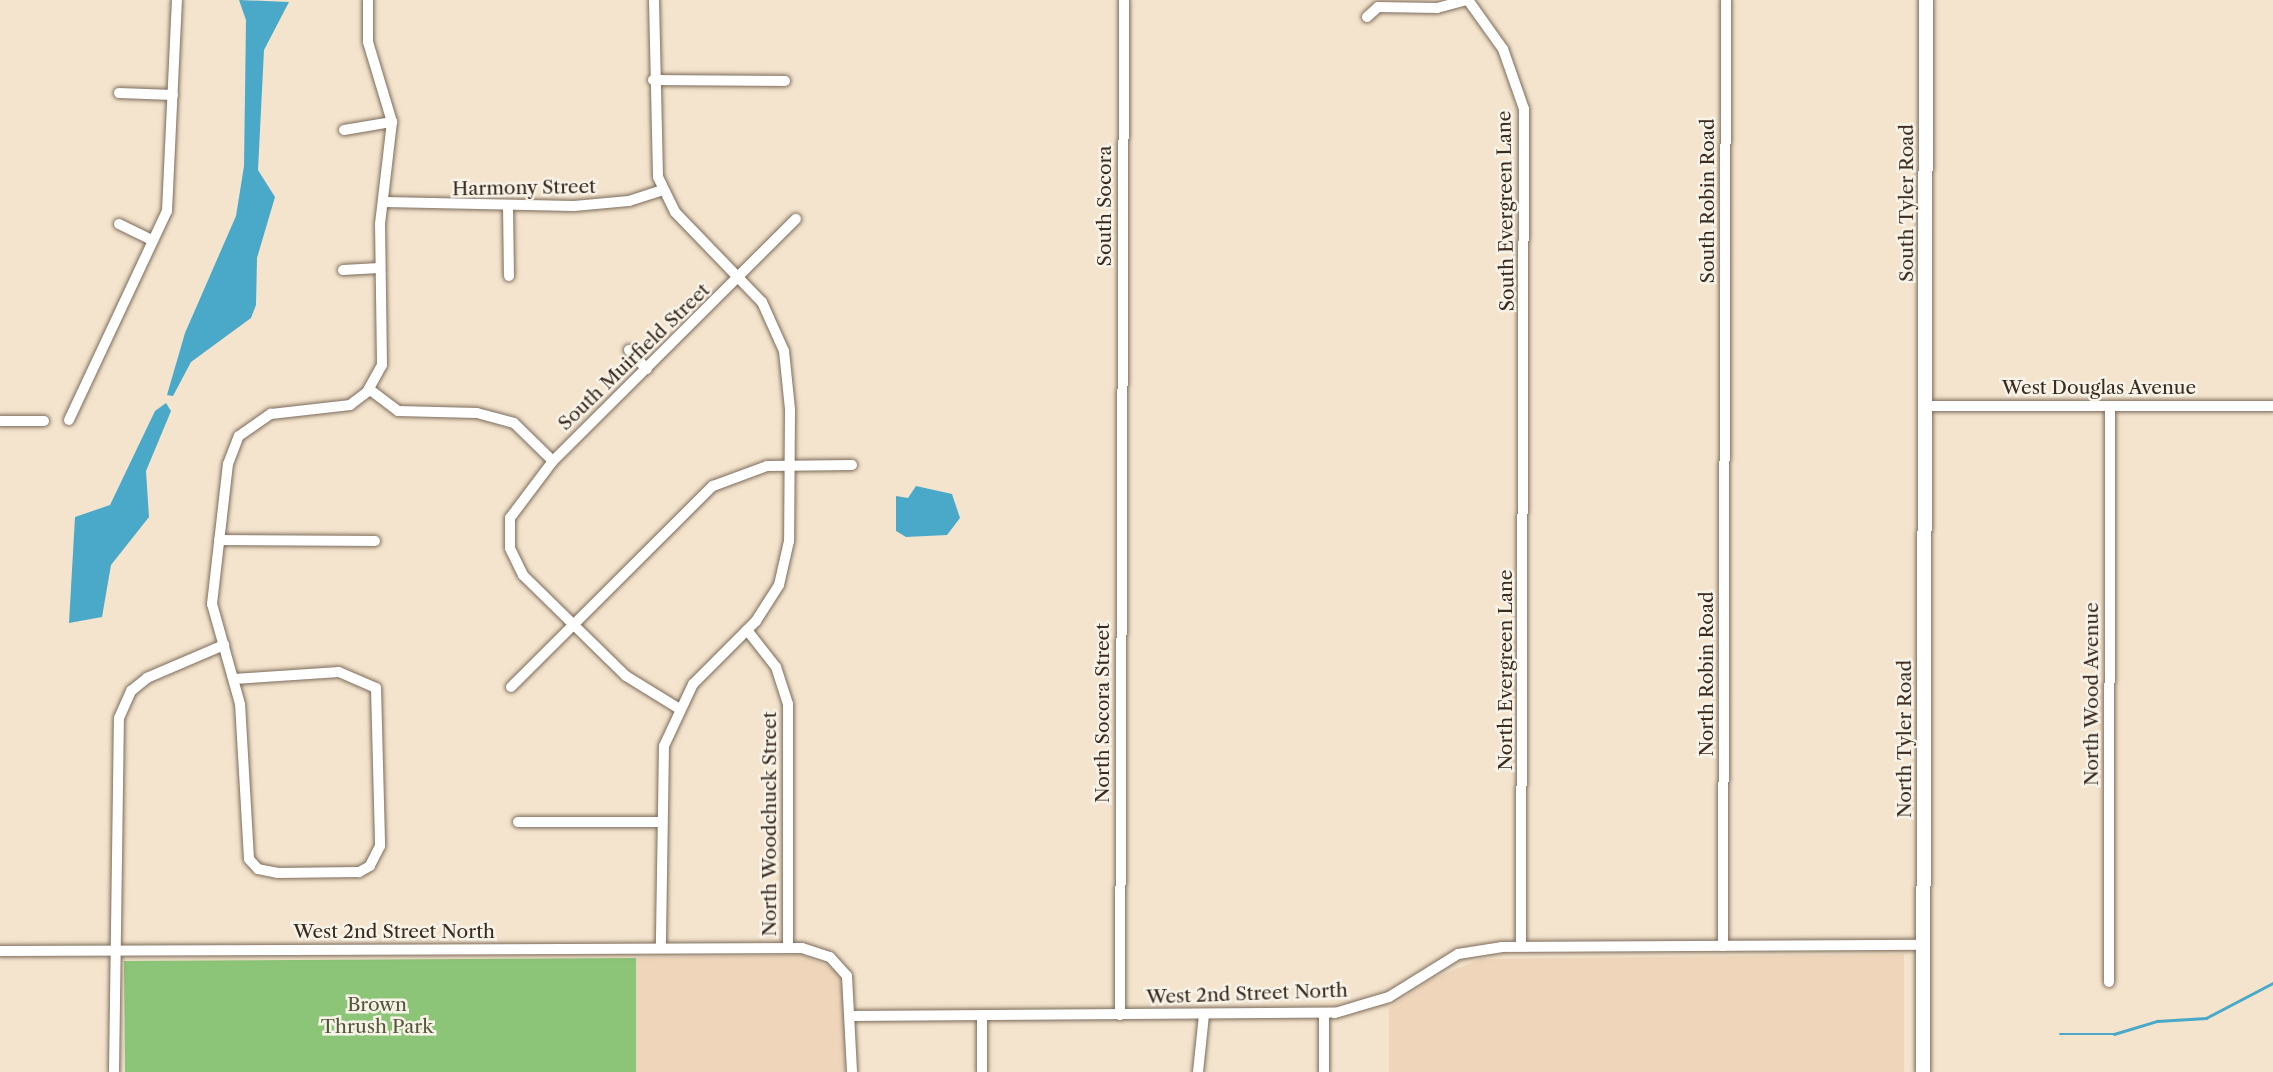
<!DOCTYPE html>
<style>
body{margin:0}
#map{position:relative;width:2273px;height:1072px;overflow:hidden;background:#f4e4cd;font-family:"Libre Caslon Text",serif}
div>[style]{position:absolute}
.built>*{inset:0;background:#efd6bb}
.green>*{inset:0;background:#8cc478}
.water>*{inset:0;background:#4aa8c9}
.stream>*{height:2.5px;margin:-1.25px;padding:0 1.25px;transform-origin:1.25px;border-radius:1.25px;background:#4aa8c9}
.roads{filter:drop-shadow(0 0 2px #7c6b5b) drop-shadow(0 0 2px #7c6b5b)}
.minor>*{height:10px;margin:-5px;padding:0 5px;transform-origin:5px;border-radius:5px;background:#fff}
.major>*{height:14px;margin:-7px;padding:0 7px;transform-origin:7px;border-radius:7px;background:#fff}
span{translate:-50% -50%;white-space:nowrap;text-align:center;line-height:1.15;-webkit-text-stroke:5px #f7f3e8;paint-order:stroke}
.street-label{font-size:19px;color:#3b2a1e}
.park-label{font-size:19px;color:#535839}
</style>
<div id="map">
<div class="built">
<div style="clip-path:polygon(1904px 954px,1904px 1072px,1389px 1072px,1389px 1008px,1432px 979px,1480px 959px)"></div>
<div style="clip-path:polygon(802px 955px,836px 970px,843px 985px,845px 1072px,636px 1072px,636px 958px)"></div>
</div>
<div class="green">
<div style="clip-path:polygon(636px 958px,636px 1072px,125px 1072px,124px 961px)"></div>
</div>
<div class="water">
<div style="clip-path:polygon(239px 0,289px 2px,264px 50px,258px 170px,275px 197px,257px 258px,256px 305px,251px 318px,191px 362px,173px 396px,167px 395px,185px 333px,236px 216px,244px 166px,246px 20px)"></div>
<div style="clip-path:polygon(166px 403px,171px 411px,146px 471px,149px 517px,111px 565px,102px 617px,69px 623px,75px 517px,110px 505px,155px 411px)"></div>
<div style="clip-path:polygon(916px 486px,952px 494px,960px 518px,947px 535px,906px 537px,896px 531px,896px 496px,908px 498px)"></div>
</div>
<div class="stream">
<div style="left:2060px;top:1034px;width:54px"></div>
<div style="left:2114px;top:1034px;width:45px;rotate:-16.8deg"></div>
<div style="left:2157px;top:1021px;width:49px;rotate:-3.5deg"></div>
<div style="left:2206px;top:1018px;width:76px;rotate:-27.6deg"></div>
</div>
<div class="roads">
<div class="minor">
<div style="left:654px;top:0;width:177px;rotate:88.7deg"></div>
<div style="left:658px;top:177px;width:39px;rotate:64deg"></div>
<div style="left:675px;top:212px;width:125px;rotate:46deg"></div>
<div style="left:762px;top:302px;width:54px;rotate:65.8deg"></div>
<div style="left:784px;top:351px;width:58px;rotate:84.1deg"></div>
<div style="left:790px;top:409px;width:132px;rotate:90.4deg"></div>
<div style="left:789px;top:541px;width:45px;rotate:102.8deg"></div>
<div style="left:779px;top:585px;width:43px;rotate:122.6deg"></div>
<div style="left:756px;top:621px;width:89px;rotate:135deg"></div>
<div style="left:693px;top:684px;width:68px;rotate:115.1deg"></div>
<div style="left:664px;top:746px;width:202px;rotate:90.9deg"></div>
<div style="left:1468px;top:0;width:60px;rotate:54.5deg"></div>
<div style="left:1503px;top:49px;width:64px;rotate:70.7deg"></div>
<div style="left:1524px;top:109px;width:837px;rotate:90.21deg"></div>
<div style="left:1367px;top:17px;width:15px;rotate:-42deg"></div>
<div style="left:1378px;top:7px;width:59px;rotate:1deg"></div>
<div style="left:1437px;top:8px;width:31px;rotate:-15deg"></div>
<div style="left:653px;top:80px;width:132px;rotate:0.4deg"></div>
<div style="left:119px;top:93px;width:54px;rotate:2.1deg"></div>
<div style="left:344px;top:130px;width:49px;rotate:-9.5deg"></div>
<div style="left:384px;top:202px;width:190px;rotate:1.2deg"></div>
<div style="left:574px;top:206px;width:55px;rotate:-5.2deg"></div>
<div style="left:629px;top:201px;width:36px;rotate:-18deg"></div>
<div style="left:508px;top:206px;width:70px;rotate:89.2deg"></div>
<div style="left:119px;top:224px;width:37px;rotate:26deg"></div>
<div style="left:343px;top:270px;width:36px;rotate:-3deg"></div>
<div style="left:629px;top:350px;width:26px;rotate:47deg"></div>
<div style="left:369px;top:389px;width:36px;rotate:37deg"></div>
<div style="left:398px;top:411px;width:79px;rotate:1.5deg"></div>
<div style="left:477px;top:413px;width:38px;rotate:15deg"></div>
<div style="left:514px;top:423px;width:54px;rotate:44.3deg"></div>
<div style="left:1926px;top:406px;width:347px"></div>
<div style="left:69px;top:420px;width:231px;rotate:-64.9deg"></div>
<div style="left:167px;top:211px;width:211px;rotate:-87.3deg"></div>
<div style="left:0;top:421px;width:44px"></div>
<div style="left:219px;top:540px;width:156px;rotate:0.4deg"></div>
<div style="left:747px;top:630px;width:47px;rotate:51.9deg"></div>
<div style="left:776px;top:667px;width:39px;rotate:72deg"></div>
<div style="left:788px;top:704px;width:244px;rotate:90deg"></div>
<div style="left:234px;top:679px;width:105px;rotate:-3.8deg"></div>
<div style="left:339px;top:672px;width:40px;rotate:23.4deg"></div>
<div style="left:376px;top:688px;width:158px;rotate:88.5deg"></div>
<div style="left:380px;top:846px;width:22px;rotate:117deg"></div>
<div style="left:370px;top:866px;width:13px;rotate:151deg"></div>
<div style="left:359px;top:872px;width:81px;rotate:179.3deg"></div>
<div style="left:278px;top:873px;width:20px;rotate:-169deg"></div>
<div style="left:258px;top:869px;width:13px;rotate:-132deg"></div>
<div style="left:249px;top:859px;width:155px;rotate:-93.3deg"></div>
<div style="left:240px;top:704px;width:104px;rotate:-105.6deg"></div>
<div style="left:212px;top:604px;width:141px;rotate:-83.5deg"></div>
<div style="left:228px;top:464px;width:30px;rotate:-69deg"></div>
<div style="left:239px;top:436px;width:39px;rotate:-35deg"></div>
<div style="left:271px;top:414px;width:80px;rotate:-6.5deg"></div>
<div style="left:350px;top:405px;width:21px;rotate:-37deg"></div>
<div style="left:367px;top:392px;width:31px;rotate:-61deg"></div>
<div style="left:382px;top:365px;width:141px;rotate:-90.8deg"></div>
<div style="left:380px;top:224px;width:103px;rotate:-83.3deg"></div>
<div style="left:392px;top:122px;width:84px;rotate:-106.7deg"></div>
<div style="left:368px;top:42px;width:42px;rotate:-90deg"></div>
<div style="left:511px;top:687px;width:285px;rotate:-44.9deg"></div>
<div style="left:713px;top:486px;width:58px;rotate:-20.3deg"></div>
<div style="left:767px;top:466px;width:85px;rotate:-0.7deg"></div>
<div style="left:678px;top:708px;width:61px;rotate:-148.4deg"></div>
<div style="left:626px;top:676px;width:144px;rotate:-135.6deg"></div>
<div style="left:523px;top:575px;width:30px;rotate:-116deg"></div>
<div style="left:510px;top:548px;width:30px;rotate:-90deg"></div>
<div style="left:510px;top:518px;width:71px;rotate:-53deg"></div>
<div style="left:553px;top:461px;width:343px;rotate:-44.9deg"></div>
<div style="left:518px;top:822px;width:143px"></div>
<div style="left:1723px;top:946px;width:946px;rotate:-89.82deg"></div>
<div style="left:0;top:951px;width:802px;rotate:-0.21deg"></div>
<div style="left:802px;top:948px;width:29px;rotate:18deg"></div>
<div style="left:830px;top:957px;width:25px;rotate:48deg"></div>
<div style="left:847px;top:976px;width:96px;rotate:87deg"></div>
<div style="left:2109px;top:982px;width:576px;rotate:-89.9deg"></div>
<div style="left:1324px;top:1013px;width:59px;rotate:90deg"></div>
<div style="left:1120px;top:1015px;width:1015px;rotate:-89.77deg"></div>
<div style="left:851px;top:1016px;width:484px;rotate:-0.4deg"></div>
<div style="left:1335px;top:1013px;width:56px;rotate:-16.5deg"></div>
<div style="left:1389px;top:997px;width:81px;rotate:-31.9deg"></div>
<div style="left:1458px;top:954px;width:45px;rotate:-9deg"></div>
<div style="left:1502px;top:947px;width:421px;rotate:-0.3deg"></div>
<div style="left:114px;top:1072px;width:354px;rotate:-89.2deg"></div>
<div style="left:119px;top:718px;width:30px;rotate:-66deg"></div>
<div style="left:131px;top:691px;width:21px;rotate:-39deg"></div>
<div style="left:147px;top:678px;width:84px;rotate:-23.2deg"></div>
<div style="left:982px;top:1072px;width:57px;rotate:-90deg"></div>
<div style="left:1198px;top:1072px;width:57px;rotate:-84deg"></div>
</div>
<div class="major">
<div style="left:1923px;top:1072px;width:1072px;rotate:-89.84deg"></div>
</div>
</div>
<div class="street-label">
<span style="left:524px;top:188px;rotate:-1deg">Harmony Street</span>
<span style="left:1708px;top:201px;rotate:-90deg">South Robin Road</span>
<span style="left:1907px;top:203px;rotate:-90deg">South Tyler Road</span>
<span style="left:1105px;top:206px;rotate:-90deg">South Socora</span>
<span style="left:1506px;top:211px;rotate:-91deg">South Evergreen Lane</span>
<span style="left:634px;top:357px;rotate:-44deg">South Muirfield Street</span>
<span style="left:2099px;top:388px">West Douglas Avenue</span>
<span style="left:1506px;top:670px;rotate:-90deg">North Evergreen Lane</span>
<span style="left:1707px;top:674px;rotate:-90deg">North Robin Road</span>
<span style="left:2092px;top:694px;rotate:-90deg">North Wood Avenue</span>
<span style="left:1103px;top:713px;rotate:-90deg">North Socora Street</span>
<span style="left:1905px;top:739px;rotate:-90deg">North Tyler Road</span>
<span style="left:770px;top:824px;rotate:-90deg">North Woodchuck Street</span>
<span style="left:394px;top:932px">West 2nd Street North</span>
<span style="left:1247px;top:994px;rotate:-2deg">West 2nd Street North</span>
</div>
<div class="park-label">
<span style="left:377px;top:1016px">Brown<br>Thrush Park</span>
</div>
</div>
